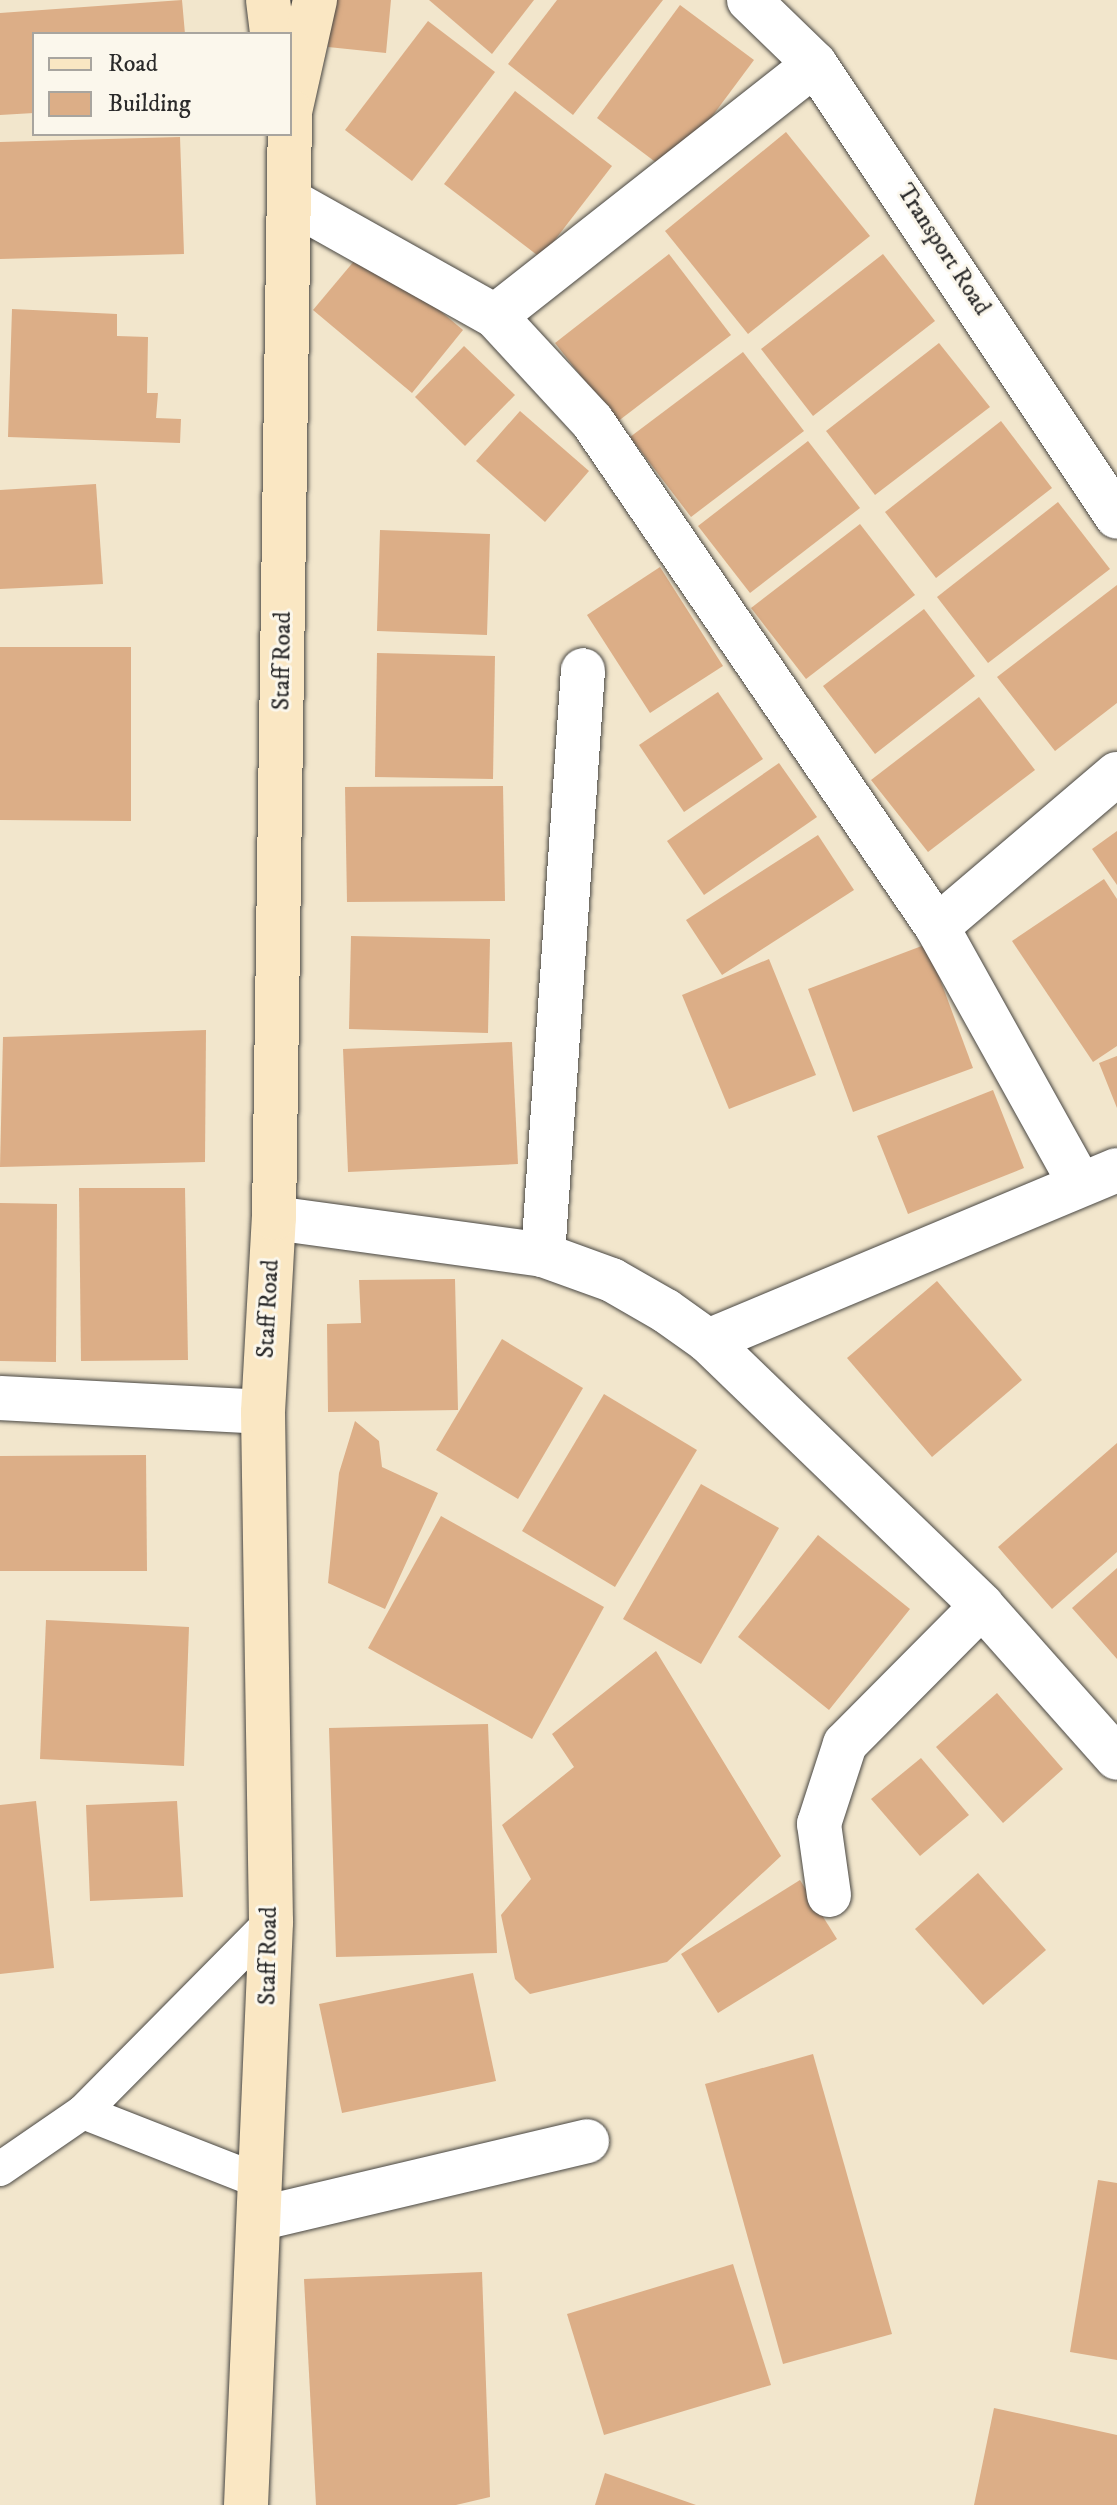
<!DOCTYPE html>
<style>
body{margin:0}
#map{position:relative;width:1117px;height:2505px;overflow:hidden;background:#f2e6cc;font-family:"IM FELL DW Pica",serif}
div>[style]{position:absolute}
.building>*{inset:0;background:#dcae87}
.roads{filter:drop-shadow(0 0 2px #494743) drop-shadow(0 0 2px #494743)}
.service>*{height:34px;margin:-17px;padding:0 17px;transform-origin:17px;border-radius:17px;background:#fff}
.minor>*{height:44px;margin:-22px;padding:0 22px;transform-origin:22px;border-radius:22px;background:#fff}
.tertiary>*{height:44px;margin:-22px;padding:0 22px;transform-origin:22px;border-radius:22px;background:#fff}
.secondary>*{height:44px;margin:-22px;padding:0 22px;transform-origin:22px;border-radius:22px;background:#fae7c3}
span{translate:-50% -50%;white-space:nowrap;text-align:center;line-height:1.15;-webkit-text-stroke:6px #fbf7ec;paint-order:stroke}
.street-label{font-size:24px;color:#2b2b2b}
.legend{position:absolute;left:32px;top:32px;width:260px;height:104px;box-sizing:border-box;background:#fbf7ec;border:2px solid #a8a59f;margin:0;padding:10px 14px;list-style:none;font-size:24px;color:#2b2b2b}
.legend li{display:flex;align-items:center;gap:16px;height:40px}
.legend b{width:40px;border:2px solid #a8a59f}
</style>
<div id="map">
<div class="building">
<div style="clip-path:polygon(182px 0,185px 34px,34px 34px,34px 113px,0 115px,0 13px)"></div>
<div style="clip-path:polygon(333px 0,391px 0,386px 53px,328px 47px)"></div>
<div style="clip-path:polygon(429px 0,534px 0,492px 54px)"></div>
<div style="clip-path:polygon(557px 0,663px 0,573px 115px,508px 64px)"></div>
<div style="clip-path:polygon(680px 5px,754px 60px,670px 173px,597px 118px)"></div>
<div style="clip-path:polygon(428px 21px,495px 72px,412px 181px,345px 130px)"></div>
<div style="clip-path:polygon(515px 91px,612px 166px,541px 258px,444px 184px)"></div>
<div style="clip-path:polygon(786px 132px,870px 236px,748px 334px,665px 231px)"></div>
<div style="clip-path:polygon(180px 137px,184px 254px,0 259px,0 142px)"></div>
<div style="clip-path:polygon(365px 248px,463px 330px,412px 393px,313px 310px)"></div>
<div style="clip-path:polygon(669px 254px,731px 335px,617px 422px,555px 343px)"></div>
<div style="clip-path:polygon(883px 254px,935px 321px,813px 416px,761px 349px)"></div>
<div style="clip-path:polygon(12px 309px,117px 314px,117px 336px,148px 337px,147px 393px,158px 393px,156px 418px,181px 419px,180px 443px,8px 437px)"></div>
<div style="clip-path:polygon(939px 343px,990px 407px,875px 495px,826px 431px)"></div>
<div style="clip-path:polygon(464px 346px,515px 395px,465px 446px,415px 397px)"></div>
<div style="clip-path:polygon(743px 352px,804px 431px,691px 517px,630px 437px)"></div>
<div style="clip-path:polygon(520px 411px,589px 471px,545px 522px,476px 461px)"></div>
<div style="clip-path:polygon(1001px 421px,1052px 488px,936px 578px,885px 512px)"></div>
<div style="clip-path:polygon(808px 441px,860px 508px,750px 593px,698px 526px)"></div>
<div style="clip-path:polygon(96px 484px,103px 584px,0 589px,0 490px)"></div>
<div style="clip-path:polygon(1058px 502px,1110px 569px,988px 663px,937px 597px)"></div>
<div style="clip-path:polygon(860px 524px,915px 595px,806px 679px,751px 608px)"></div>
<div style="clip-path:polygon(380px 530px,490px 534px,487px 635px,377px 631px)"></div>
<div style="clip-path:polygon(660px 567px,723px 666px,650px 713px,587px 615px)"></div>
<div style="clip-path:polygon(1117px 585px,1117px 703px,1055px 751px,997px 677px)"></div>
<div style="clip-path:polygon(924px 609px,975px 676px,875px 754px,823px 686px)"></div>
<div style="clip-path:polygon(0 647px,131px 647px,131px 821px,0 820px)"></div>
<div style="clip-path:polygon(377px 653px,495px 656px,493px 779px,375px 777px)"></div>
<div style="clip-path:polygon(718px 692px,763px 759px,684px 812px,639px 745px)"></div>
<div style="clip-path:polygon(979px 697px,1035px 770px,928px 852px,871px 780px)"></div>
<div style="clip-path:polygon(779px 763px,817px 817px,704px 895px,667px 841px)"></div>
<div style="clip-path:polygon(503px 786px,505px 901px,347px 902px,345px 787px)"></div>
<div style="clip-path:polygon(1117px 831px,1117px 885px,1092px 849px)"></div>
<div style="clip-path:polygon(818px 835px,854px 890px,722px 975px,686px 920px)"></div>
<div style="clip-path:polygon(1104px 879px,1117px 899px,1117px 1046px,1093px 1062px,1012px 941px)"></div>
<div style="clip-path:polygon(351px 936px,490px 939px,488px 1033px,349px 1029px)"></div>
<div style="clip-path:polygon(927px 944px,973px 1068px,853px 1112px,808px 989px)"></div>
<div style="clip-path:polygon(769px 959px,816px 1075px,729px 1109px,682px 995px)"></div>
<div style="clip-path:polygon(206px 1030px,205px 1162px,0 1167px,3px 1037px)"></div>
<div style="clip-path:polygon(512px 1042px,518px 1164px,348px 1172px,343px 1049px)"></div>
<div style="clip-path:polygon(1117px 1056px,1117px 1108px,1099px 1063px)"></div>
<div style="clip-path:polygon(993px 1090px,1024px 1168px,908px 1214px,877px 1136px)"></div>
<div style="clip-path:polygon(79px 1188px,185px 1188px,188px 1360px,81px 1361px)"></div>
<div style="clip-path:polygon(0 1203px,57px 1204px,56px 1362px,0 1361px)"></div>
<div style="clip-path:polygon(455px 1279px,458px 1410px,328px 1412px,327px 1324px,361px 1323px,359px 1280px)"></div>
<div style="clip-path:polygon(937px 1281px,1022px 1380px,932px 1457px,847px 1358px)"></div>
<div style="clip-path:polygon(502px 1339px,583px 1388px,518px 1499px,436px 1450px)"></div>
<div style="clip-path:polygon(604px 1394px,697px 1450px,615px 1587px,522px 1531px)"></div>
<div style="clip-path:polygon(355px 1421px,379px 1441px,382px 1467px,438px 1493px,385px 1609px,328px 1583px,339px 1473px)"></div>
<div style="clip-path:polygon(1117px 1443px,1117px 1552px,1052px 1609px,998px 1547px)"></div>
<div style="clip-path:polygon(146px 1455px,147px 1571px,0 1571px,0 1456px)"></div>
<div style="clip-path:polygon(701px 1484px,779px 1528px,701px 1664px,623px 1619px)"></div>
<div style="clip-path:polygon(441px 1516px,604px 1607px,532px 1739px,368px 1648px)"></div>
<div style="clip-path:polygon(818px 1535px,910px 1609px,829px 1710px,738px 1637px)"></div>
<div style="clip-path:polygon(1117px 1568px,1117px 1659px,1072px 1608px)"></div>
<div style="clip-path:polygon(46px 1620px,189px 1627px,184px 1766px,40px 1759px)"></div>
<div style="clip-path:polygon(656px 1651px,781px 1856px,667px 1962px,530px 1994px,515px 1979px,501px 1915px,531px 1879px,502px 1825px,574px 1767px,552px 1734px)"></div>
<div style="clip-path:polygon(997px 1693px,1063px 1769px,1003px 1823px,936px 1747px)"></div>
<div style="clip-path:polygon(488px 1724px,497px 1953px,336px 1957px,329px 1728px)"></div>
<div style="clip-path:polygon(921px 1758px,969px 1815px,920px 1856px,871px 1799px)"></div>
<div style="clip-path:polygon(36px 1801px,54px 1968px,0 1974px,0 1805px)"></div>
<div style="clip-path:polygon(177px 1801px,183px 1897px,90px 1901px,86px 1805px)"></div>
<div style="clip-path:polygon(978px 1873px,1046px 1950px,983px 2005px,915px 1929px)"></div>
<div style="clip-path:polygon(800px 1880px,837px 1939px,718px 2013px,681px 1954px)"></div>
<div style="clip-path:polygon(473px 1973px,496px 2081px,342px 2113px,319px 2004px)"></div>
<div style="clip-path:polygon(813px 2054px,892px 2334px,783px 2364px,705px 2084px)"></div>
<div style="clip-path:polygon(1098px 2180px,1117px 2183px,1117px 2360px,1070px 2352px)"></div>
<div style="clip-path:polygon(733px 2264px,771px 2385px,604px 2435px,567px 2314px)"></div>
<div style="clip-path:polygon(482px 2272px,490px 2497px,456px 2505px,316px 2505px,304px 2279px)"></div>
<div style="clip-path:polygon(994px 2408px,1117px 2435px,1117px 2505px,974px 2505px)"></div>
<div style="clip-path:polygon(605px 2473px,696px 2505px,595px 2505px)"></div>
</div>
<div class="roads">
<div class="service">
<div style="left:83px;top:2112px;width:192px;rotate:21.4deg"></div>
<div style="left:0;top:2169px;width:101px;rotate:-34.5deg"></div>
<div style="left:83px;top:2112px;width:267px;rotate:-45.3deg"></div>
</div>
<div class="minor">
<div style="left:290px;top:201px;width:235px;rotate:29.3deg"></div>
<div style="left:495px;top:316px;width:143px;rotate:47.3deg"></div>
<div style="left:592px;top:421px;width:612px;rotate:55.71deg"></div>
<div style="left:937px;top:927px;width:294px;rotate:60.9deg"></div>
<div style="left:495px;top:316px;width:407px;rotate:-38.2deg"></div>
<div style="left:937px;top:927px;width:236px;rotate:-40.4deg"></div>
<div style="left:274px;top:1218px;width:272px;rotate:7.8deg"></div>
<div style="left:543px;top:1255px;width:73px;rotate:19.9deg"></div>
<div style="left:612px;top:1280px;width:62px;rotate:29.9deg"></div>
<div style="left:666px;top:1311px;width:52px;rotate:35.5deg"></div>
<div style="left:708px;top:1341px;width:381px;rotate:44deg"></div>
<div style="left:982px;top:1606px;width:203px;rotate:48.4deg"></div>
<div style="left:543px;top:1255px;width:586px;rotate:-86.09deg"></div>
<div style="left:708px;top:1341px;width:443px;rotate:-22.7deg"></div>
<div style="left:0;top:1398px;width:263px;rotate:3deg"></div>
<div style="left:829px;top:1895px;width:72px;rotate:-98deg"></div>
<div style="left:819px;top:1824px;width:84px;rotate:-72deg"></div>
<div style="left:845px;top:1744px;width:194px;rotate:-45.2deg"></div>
<div style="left:262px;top:2218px;width:334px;rotate:-13.3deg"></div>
</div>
<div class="tertiary">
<div style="left:749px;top:0;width:92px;rotate:44.1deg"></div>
<div style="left:815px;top:64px;width:544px;rotate:56.31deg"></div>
</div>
<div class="secondary">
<div style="left:268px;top:0;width:34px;rotate:83deg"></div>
<div style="left:290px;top:112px;width:115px;rotate:-77.4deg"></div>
<div style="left:246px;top:2505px;width:584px;rotate:-87.54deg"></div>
<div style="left:271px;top:1922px;width:510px;rotate:-90.9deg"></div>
<div style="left:263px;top:1412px;width:194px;rotate:-86.8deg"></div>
<div style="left:274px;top:1218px;width:1107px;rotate:-89.17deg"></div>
</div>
</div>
<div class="street-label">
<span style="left:943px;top:250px;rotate:57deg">Transport Road</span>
<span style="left:283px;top:661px;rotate:-89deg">Staff Road</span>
<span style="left:269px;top:1309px;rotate:-87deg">Staff Road</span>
<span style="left:269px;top:1956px;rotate:-89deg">Staff Road</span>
</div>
<ul class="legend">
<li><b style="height:10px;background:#fae7c3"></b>Road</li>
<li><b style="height:22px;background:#dcae87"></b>Building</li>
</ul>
</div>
